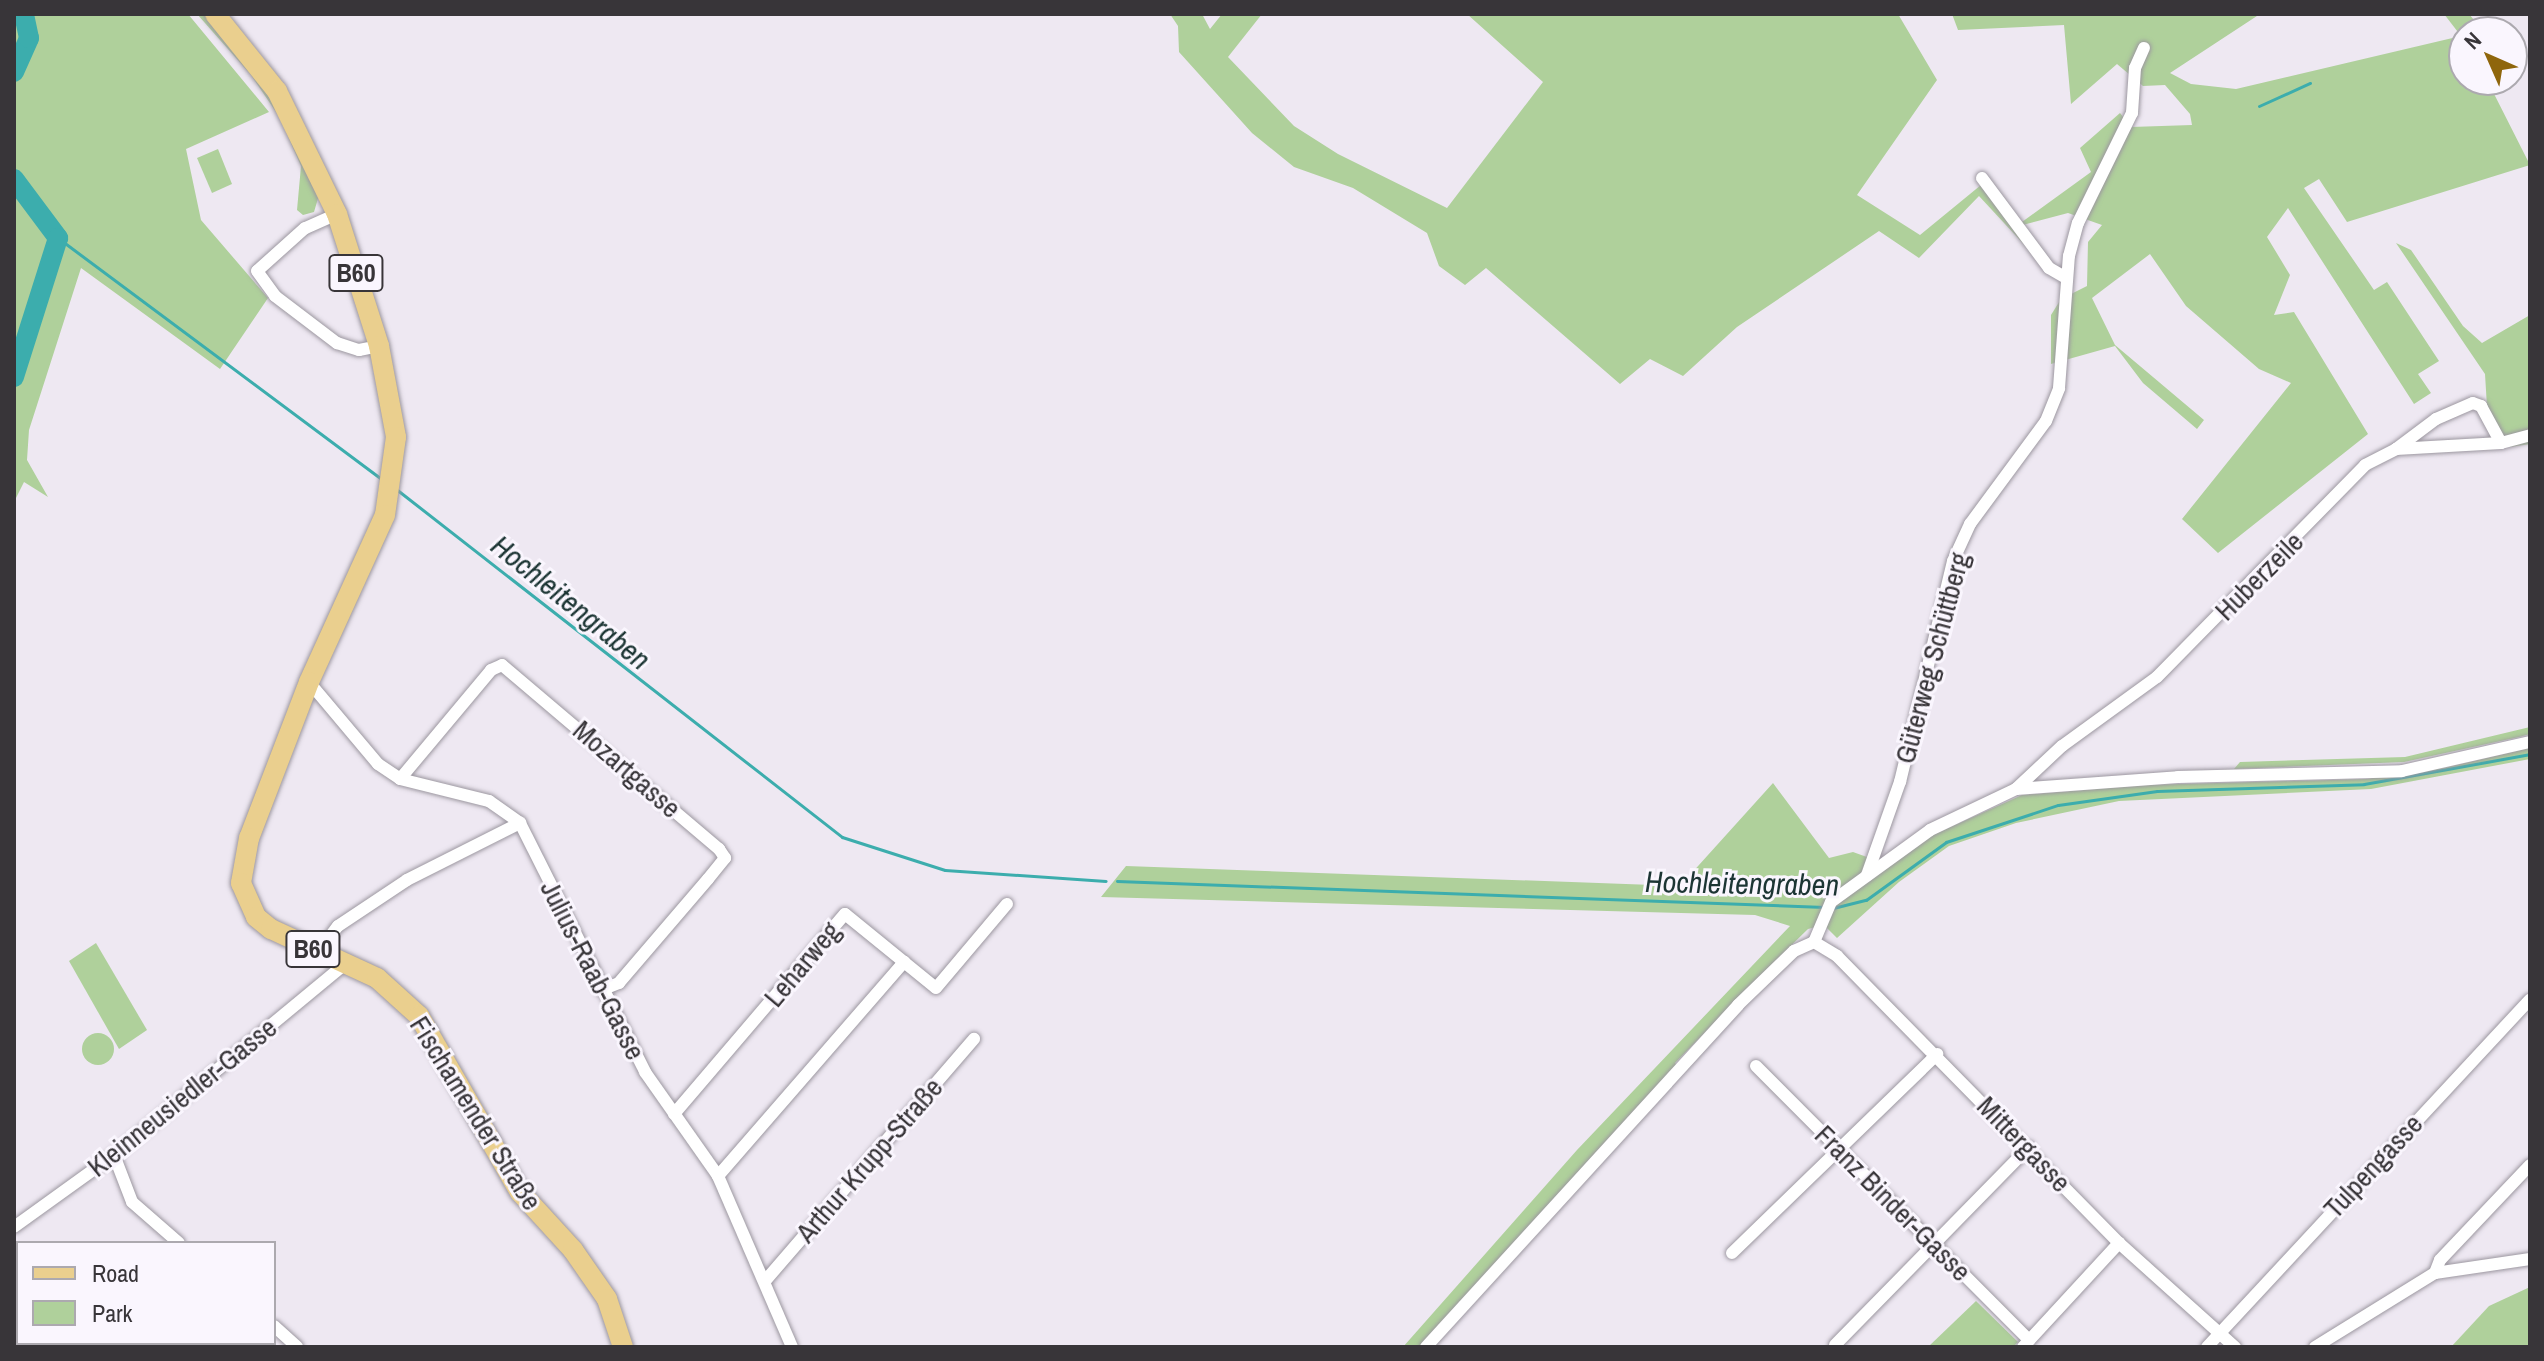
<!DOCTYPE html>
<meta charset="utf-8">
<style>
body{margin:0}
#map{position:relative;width:2544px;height:1361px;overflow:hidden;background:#eee8f2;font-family:"Archivo Narrow",sans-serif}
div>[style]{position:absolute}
.green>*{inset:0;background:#afd09b}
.round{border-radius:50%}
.stream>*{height:3px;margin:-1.5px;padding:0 1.5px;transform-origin:1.5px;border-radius:1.5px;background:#3cadad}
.river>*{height:20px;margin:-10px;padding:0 10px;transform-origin:10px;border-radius:10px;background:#3cadad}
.roads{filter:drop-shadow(0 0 2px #9c97a0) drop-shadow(0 0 2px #9c97a0)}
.minor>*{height:12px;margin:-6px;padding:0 6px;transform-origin:6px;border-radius:6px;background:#fff}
.primary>*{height:20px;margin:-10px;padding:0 10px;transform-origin:10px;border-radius:10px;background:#eacf8e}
span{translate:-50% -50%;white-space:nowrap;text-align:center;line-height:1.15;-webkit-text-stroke:6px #faf6fe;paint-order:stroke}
.shield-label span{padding:2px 6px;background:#faf6fe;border:2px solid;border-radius:6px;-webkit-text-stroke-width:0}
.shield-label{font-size:26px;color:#383539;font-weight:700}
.street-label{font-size:28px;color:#383539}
.water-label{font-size:30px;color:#1c3534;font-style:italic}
.frame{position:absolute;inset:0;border:16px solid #383539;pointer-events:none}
.legend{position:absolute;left:16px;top:1241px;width:260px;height:104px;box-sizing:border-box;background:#faf6fe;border:2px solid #aca9af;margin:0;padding:10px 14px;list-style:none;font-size:24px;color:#383539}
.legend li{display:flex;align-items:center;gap:16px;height:40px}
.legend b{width:40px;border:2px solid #aca9af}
.north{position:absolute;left:2448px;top:16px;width:80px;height:80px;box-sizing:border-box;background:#faf6fe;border:2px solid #aca9af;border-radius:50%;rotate:315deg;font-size:22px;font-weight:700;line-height:32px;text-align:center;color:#383539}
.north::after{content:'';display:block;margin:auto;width:28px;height:36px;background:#8f660c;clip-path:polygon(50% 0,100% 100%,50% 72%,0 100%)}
</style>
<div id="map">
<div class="green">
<div style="clip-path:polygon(14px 14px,188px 14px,269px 112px,186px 149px,201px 220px,268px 298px,220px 369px,81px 268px,29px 430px,27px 460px,48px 497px,24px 482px,14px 502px)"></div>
<div style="clip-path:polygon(197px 14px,208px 14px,271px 91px,319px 195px,314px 212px,303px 215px,297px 210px,301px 166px,280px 118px,251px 75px)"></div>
<div style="clip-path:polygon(1170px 14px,1202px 14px,1210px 29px,1222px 14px,1262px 14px,1228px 57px,1294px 126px,1338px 154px,1447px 208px,1543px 82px,1467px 14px,1898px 14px,1937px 80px,1857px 195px,1920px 235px,1981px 185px,2015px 227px,2091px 172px,2080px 148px,2120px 113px,2131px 127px,2192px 125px,2190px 114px,2165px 85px,2143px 86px,2117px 64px,2071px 104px,2064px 25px,1958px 30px,1952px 14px,2260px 14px,2170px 73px,2191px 84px,2236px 89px,2461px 36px,2444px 14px,2469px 14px,2484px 32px,2464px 32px,2464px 80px,2487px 80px,2530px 165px,2347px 222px,2319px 179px,2304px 188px,2374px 290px,2387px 282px,2439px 361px,2418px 374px,2431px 393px,2414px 404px,2288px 208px,2267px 237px,2290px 275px,2274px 315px,2294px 312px,2368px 434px,2218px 553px,2182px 519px,2291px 383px,2259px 369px,2186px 306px,2150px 254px,2092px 298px,2115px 345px,2204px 420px,2197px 429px,2143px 383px,2115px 346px,2051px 364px,2051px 315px,2061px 299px,2087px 286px,2088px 242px,2102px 225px,2068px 213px,2015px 227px,2030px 251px,1979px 196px,1919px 258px,1879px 231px,1737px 327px,1683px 376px,1650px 359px,1620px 384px,1486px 268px,1465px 285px,1439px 266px,1427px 233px,1353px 188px,1294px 167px,1252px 133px,1179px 52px,1178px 26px)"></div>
<div style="clip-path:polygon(218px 149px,232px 184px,212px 193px,197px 158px)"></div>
<div style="clip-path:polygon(2396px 243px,2411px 250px,2463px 326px,2482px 343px,2530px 315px,2530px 444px,2510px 447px,2487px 407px,2485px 374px)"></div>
<div style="clip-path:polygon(2530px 727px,2530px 734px,2519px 737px,2404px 762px,2234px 769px,2240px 762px,2405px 757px)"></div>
<div style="clip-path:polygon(2530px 748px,2530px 759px,2371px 789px,2119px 801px,2016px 823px,1949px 846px,1899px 882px,1837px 938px,1824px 925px,1808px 929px,1772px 964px,1675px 1063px,1682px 1072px,1433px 1347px,1403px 1347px,1577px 1150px,1790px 926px,1755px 915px,1101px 897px,1126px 866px,1680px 886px,1773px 783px,1829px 858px,1853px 852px,1889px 865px,1924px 839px,2022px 795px,2144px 785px,2366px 779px,2444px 768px)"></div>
<div style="clip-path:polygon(96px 943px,147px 1030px,119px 1049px,69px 961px)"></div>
<div class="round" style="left:82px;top:1033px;width:32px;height:32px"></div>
<div style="clip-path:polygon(2530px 1287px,2530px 1347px,2451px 1347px,2489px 1306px)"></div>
<div style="clip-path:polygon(1976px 1301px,2018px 1342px,2013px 1347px,1928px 1347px)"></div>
</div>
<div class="stream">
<div style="left:2259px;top:106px;width:56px;rotate:-24.3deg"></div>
<div style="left:58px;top:238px;width:405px;rotate:36.7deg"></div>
<div style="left:396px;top:489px;width:566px;rotate:37.96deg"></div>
<div style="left:842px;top:837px;width:108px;rotate:17.8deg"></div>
<div style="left:945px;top:870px;width:161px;rotate:3.9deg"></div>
<div style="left:1117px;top:881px;width:708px;rotate:2.1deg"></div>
<div style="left:1833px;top:908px;width:34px;rotate:-14deg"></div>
<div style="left:1866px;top:900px;width:99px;rotate:-35.9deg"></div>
<div style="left:1946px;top:842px;width:118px;rotate:-18.3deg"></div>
<div style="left:2058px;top:805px;width:100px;rotate:-8deg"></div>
<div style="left:2157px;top:791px;width:207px;rotate:-1.9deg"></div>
<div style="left:2364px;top:784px;width:169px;rotate:-10.2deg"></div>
</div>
<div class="river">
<div style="left:14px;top:72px;width:37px;rotate:-66deg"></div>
<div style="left:29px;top:38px;width:25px;rotate:-102deg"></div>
<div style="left:14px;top:179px;width:74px;rotate:53.3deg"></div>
<div style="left:58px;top:238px;width:146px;rotate:107.6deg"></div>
</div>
<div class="roads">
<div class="minor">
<div style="left:1982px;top:178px;width:112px;rotate:53.3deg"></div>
<div style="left:2049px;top:268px;width:20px;rotate:30deg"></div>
<div style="left:337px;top:214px;width:35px;rotate:156deg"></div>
<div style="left:305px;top:228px;width:64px;rotate:138.1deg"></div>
<div style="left:257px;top:271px;width:31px;rotate:54deg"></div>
<div style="left:275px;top:296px;width:78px;rotate:37.2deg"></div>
<div style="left:337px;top:343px;width:23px;rotate:18deg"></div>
<div style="left:359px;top:350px;width:20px;rotate:-11deg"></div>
<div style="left:2396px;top:449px;width:50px;rotate:-36.9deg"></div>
<div style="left:2436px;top:419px;width:40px;rotate:-23.4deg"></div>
<div style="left:2473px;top:403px;width:9px;rotate:21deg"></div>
<div style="left:2481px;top:406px;width:42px;rotate:61.6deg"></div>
<div style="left:309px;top:682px;width:107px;rotate:49.9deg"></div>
<div style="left:378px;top:764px;width:27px;rotate:34deg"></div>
<div style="left:400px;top:779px;width:92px;rotate:13.9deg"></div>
<div style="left:489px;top:801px;width:38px;rotate:35deg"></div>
<div style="left:520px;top:823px;width:279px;rotate:63.3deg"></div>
<div style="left:645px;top:1072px;width:127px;rotate:54.9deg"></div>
<div style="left:718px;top:1176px;width:186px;rotate:66.6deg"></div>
<div style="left:400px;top:779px;width:142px;rotate:-50.1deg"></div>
<div style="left:491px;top:670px;width:12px;rotate:-24deg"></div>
<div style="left:502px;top:665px;width:285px;rotate:40.3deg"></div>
<div style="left:719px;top:849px;width:11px;rotate:56deg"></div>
<div style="left:725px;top:858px;width:27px;rotate:129deg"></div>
<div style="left:708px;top:879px;width:137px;rotate:130.6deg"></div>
<div style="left:619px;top:983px;width:19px;rotate:159deg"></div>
<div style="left:2016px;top:789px;width:63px;rotate:-43.1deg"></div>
<div style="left:2062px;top:746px;width:117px;rotate:-36deg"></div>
<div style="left:2157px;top:677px;width:297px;rotate:-45.5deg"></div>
<div style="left:2365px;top:465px;width:35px;rotate:-27deg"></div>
<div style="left:2396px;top:449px;width:105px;rotate:-3.3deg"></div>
<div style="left:2501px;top:443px;width:30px;rotate:-15deg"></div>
<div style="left:1867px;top:875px;width:99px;rotate:-70.5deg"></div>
<div style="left:1900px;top:782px;width:227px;rotate:-76.5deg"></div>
<div style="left:1953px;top:561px;width:41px;rotate:-65.3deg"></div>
<div style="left:1970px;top:524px;width:128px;rotate:-53.6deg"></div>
<div style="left:2046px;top:421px;width:35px;rotate:-68deg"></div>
<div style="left:2059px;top:388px;width:132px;rotate:-85.7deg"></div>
<div style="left:2069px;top:256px;width:34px;rotate:-75deg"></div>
<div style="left:2078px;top:223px;width:123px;rotate:-63.9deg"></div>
<div style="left:2132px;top:113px;width:45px;rotate:-86.2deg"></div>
<div style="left:2135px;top:68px;width:22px;rotate:-66deg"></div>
<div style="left:1814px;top:942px;width:27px;rotate:31deg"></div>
<div style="left:1837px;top:956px;width:402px;rotate:45.5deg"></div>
<div style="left:2119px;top:1243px;width:156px;rotate:41.9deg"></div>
<div style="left:319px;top:951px;width:31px;rotate:-53deg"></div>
<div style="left:338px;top:926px;width:83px;rotate:-33.7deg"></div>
<div style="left:407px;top:880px;width:127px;rotate:-26.8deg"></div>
<div style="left:1756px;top:1066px;width:387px;rotate:45.1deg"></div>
<div style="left:674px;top:1114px;width:263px;rotate:-49.5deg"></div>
<div style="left:845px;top:914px;width:117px;rotate:39.1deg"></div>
<div style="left:936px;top:988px;width:110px;rotate:-49.8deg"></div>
<div style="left:114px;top:1155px;width:50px;rotate:69deg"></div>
<div style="left:132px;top:1202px;width:62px;rotate:41.1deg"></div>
<div style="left:718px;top:1176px;width:284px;rotate:-49deg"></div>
<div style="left:14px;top:1227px;width:123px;rotate:-35.8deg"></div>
<div style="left:114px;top:1155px;width:301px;rotate:-39.6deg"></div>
<div style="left:1732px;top:1253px;width:286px;rotate:-44.1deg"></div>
<div style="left:2435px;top:1273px;width:14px;rotate:-69deg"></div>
<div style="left:2440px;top:1260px;width:131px;rotate:-46.5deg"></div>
<div style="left:765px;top:1281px;width:320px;rotate:-49.2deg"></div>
<div style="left:14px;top:1318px;width:7px;rotate:56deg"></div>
<div style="left:274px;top:1326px;width:31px;rotate:42deg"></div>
<div style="left:29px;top:1343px;width:4px;rotate:63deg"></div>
<div style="left:1835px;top:1345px;width:277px;rotate:-45.6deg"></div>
<div style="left:1426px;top:1347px;width:463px;rotate:-47.6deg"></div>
<div style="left:1738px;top:1005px;width:78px;rotate:-44deg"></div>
<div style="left:1794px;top:951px;width:22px;rotate:-24deg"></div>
<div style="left:1814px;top:942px;width:43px;rotate:-67deg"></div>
<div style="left:1831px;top:902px;width:122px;rotate:-36deg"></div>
<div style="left:1930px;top:830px;width:95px;rotate:-25.5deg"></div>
<div style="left:2016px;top:789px;width:162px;rotate:-4.2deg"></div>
<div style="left:2178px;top:777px;width:224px;rotate:-1.5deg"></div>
<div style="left:2402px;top:771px;width:131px;rotate:-12.8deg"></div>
<div style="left:2023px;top:1347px;width:142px;rotate:-47.3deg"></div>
<div style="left:2207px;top:1347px;width:474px;rotate:-47.1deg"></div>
<div style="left:2315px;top:1347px;width:141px;rotate:-31.7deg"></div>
<div style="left:2435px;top:1273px;width:96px;rotate:-8.4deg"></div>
</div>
<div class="primary">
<div style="left:215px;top:14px;width:99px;rotate:51.2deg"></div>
<div style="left:277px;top:91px;width:137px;rotate:64deg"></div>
<div style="left:337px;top:214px;width:139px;rotate:72.3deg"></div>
<div style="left:379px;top:346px;width:93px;rotate:79.4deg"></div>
<div style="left:396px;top:437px;width:79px;rotate:98deg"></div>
<div style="left:385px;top:515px;width:183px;rotate:114.5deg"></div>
<div style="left:309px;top:682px;width:167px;rotate:111deg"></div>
<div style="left:249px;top:838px;width:46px;rotate:100.1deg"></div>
<div style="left:241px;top:883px;width:37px;rotate:66deg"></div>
<div style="left:256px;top:917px;width:19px;rotate:39deg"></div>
<div style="left:271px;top:929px;width:117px;rotate:24.8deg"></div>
<div style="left:377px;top:978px;width:57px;rotate:42.1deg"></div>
<div style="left:419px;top:1016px;width:203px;rotate:60.2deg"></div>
<div style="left:520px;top:1192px;width:79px;rotate:47.6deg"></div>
<div style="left:573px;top:1250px;width:60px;rotate:55.2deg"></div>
<div style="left:607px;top:1299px;width:51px;rotate:71.6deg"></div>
</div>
</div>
<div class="shield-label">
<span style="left:356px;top:273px">B60</span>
<span style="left:313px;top:949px">B60</span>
</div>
<div class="street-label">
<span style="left:2259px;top:576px;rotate:-45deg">Huberzeile</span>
<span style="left:1932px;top:658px;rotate:-75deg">Güterweg Schüttberg</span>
<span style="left:627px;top:769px;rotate:41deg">Mozartgasse</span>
<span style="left:802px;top:964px;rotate:-50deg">Leharweg</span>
<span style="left:593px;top:970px;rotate:63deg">Julius-Raab-Gasse</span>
<span style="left:182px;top:1097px;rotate:-39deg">Kleinneusiedler-Gasse</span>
<span style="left:476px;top:1113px;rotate:58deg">Fischamender Straße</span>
<span style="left:2024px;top:1144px;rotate:46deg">Mittergasse</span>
<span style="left:869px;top:1160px;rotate:-49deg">Arthur Krupp-Straße</span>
<span style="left:2373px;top:1166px;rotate:-47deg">Tulpengasse</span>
<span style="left:1893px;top:1203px;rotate:45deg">Franz Binder-Gasse</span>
</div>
<div class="water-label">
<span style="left:571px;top:602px;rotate:39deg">Hochleitengraben</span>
<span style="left:1742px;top:883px;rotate:1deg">Hochleitengraben</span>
</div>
<div class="frame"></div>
<ul class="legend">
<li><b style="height:10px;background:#eacf8e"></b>Road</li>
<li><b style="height:22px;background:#afd09b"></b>Park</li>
</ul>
<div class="north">N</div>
</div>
